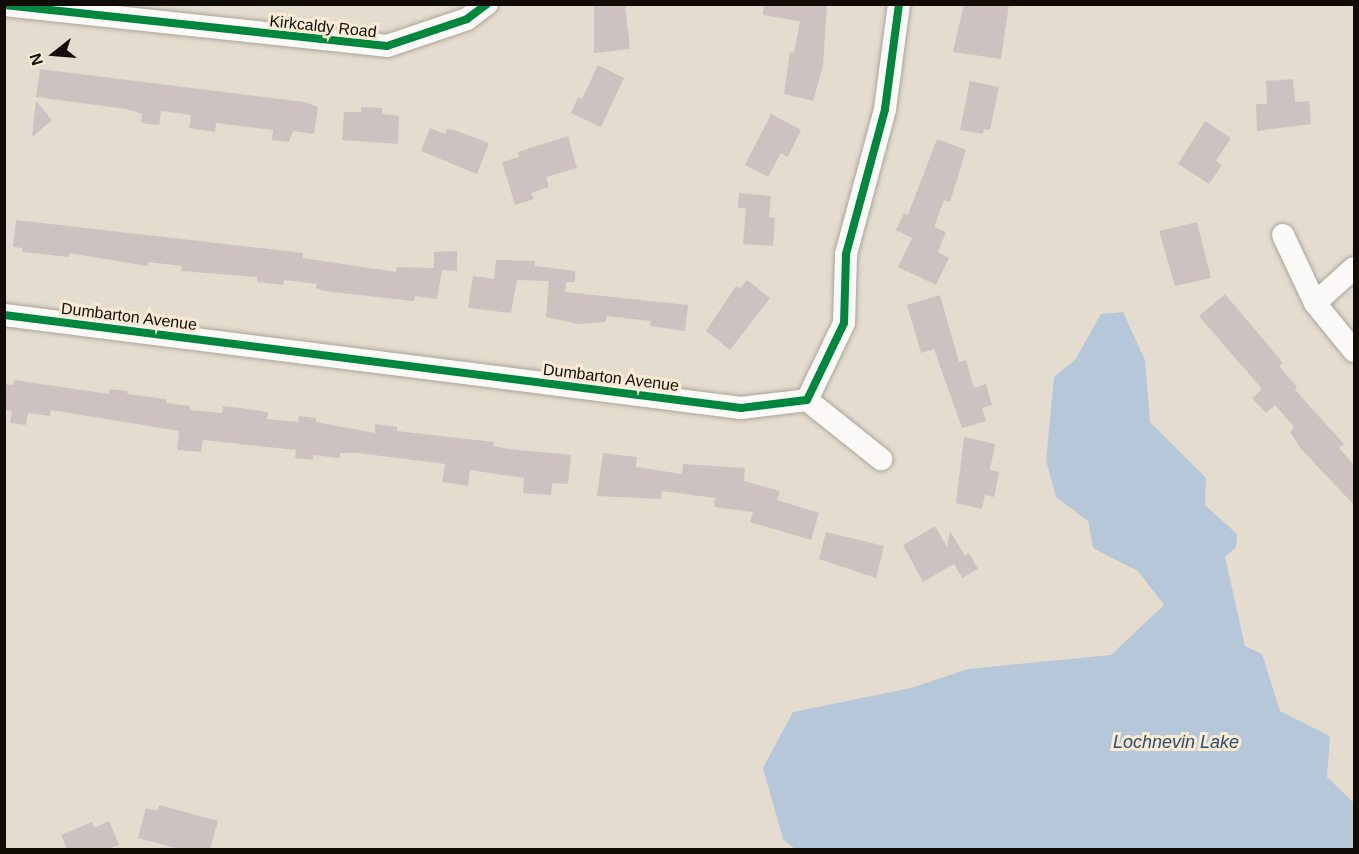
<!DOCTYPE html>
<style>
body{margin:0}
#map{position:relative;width:1359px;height:854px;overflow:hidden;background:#e4dcce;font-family:Helvetica,sans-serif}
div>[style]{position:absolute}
.water>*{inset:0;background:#b7c7da}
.building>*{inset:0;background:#cdc2c1}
.roads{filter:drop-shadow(0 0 2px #aba69b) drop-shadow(0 0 2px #aba69b)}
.street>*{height:22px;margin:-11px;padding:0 11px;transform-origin:11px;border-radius:11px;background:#fbfaf8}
.cycleway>*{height:8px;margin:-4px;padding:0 4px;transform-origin:4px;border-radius:4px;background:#00873e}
span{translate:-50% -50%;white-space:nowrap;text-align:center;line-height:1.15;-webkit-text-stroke:6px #faebd2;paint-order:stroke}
.street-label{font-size:16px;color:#110c05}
.water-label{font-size:18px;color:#294c79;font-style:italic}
.frame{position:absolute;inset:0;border:6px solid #110c05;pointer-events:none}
.north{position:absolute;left:24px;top:24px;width:60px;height:60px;-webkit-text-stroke:4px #faebd2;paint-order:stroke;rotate:253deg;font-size:16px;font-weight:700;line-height:24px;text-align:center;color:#110c05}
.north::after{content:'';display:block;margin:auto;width:21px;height:27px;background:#110c05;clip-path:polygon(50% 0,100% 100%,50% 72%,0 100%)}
</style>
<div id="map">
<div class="water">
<div style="clip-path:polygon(1123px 312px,1145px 360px,1150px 422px,1206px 478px,1205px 505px,1237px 534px,1236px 547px,1225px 557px,1245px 646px,1262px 654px,1280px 711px,1330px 736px,1327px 777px,1354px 803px,1354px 849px,795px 849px,783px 839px,763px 768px,793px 712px,911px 688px,968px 669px,1111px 655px,1164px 605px,1138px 571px,1093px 548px,1088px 521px,1056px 497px,1046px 460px,1054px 377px,1075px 360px,1101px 314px)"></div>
</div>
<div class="building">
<div style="clip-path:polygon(594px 4px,625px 4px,630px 49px,594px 53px)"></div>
<div style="clip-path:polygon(764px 4px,827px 4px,823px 66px,813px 101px,784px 94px,790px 52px,794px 53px,800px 21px,763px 15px)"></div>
<div style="clip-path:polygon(964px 4px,1009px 4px,1001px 59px,953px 52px)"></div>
<div style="clip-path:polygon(598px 65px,624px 78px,601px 127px,571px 113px,578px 97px,582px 99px)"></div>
<div style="clip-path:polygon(40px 69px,304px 102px,318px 107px,314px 134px,293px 131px,289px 142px,272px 140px,273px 130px,216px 123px,215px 132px,189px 128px,191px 115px,161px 111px,159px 125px,141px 123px,142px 114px,126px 109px,36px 97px)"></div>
<div style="clip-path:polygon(1293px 79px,1295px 102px,1309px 101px,1311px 124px,1257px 131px,1256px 104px,1267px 104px,1266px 81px)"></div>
<div style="clip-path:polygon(970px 81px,999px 87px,990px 130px,984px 129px,983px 134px,960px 130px)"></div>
<div style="clip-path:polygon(36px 101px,52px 120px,32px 137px)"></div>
<div style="clip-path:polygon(361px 107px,382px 108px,382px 114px,399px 116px,398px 144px,342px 140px,344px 112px,361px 112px)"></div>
<div style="clip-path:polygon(771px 114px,801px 130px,788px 157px,781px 153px,768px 177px,745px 165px)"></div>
<div style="clip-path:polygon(1205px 121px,1231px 138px,1216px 161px,1222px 165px,1209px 184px,1178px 164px)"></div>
<div style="clip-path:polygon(430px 128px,445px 134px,447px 129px,454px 130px,489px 143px,477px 174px,421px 151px)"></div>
<div style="clip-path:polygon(568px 136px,577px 168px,546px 177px,549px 187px,531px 193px,534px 199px,515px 205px,502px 162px,519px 157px,518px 152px)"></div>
<div style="clip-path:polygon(937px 139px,966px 150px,950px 202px,944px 200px,934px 227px,946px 232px,938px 252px,949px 258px,936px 285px,898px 267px,912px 238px,896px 230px,904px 213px,908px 215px)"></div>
<div style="clip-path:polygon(739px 193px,771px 196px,769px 217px,775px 218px,773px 246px,743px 244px,746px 208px,738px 208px)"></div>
<div style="clip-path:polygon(16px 220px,303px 253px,303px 258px,396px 272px,397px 267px,434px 268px,434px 252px,457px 251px,457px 271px,442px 270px,437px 299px,415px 296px,414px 301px,332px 292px,316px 289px,317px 284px,284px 280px,283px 285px,257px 282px,257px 277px,181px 271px,182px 266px,148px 262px,147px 266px,69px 253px,69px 257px,22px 252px,22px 248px,13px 247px)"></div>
<div style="clip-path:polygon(1197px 222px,1211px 278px,1175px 286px,1159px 231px)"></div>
<div style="clip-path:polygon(496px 260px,535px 261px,535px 266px,575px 271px,575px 282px,566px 282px,565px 292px,688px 305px,685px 331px,650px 326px,651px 321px,606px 316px,606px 322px,578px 324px,546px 317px,549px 281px,517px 280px,511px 313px,468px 308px,473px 276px,494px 279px)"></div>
<div style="clip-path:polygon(747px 280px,770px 298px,730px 350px,706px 331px,736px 286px,740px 288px)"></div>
<div style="clip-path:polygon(1225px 294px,1283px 363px,1279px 366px,1297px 387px,1295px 390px,1344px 444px,1339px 448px,1354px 465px,1354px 505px,1301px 449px,1290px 432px,1294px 427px,1275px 405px,1266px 413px,1252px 398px,1262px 389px,1199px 316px)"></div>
<div style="clip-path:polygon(940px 295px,959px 362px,966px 360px,974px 388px,986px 384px,992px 405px,982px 408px,986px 421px,962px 428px,934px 349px,921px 353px,907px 305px)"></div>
<div style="clip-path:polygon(14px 380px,109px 394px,109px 389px,128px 391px,127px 394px,166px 399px,166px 403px,190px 406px,190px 410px,222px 413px,223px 406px,241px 408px,268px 412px,267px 419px,298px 422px,299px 416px,316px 418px,316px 422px,375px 433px,375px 424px,397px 427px,397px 431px,494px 442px,493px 446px,509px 449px,571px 455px,568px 484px,552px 483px,551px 495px,523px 493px,524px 478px,470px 470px,468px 486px,442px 482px,445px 464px,357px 453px,340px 453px,339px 458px,313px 455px,313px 460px,295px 458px,296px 450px,203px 440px,201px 452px,177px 450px,179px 431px,51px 410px,50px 416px,28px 413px,26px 425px,10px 423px,12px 411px,4px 410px,4px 384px,13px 385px)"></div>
<div style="clip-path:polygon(964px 437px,995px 444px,990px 470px,999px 472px,994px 497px,985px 495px,982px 509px,956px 503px)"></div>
<div style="clip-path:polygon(603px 453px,637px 457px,636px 467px,682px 474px,683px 464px,745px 468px,744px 481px,780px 491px,777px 500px,819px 513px,811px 540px,750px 522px,753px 512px,714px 507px,715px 498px,662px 491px,661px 499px,597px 496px)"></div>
<div style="clip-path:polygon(935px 526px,947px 547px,950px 531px,965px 556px,969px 553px,978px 569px,962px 578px,954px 564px,923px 582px,903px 545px)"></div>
<div style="clip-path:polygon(826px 532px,884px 546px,876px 578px,819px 559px)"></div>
<div style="clip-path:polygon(159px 805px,218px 821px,210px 849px,179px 849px,138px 838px,146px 808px,157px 811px)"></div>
<div style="clip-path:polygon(109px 821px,119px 845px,108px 849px,67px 849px,61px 835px,92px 822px,94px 828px)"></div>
</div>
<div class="roads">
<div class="street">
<div style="left:4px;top:5px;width:385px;rotate:6.1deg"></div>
<div style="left:387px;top:46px;width:84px;rotate:-18.6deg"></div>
<div style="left:467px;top:19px;width:25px;rotate:-37deg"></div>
<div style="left:1283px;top:235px;width:75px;rotate:64.8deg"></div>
<div style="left:1315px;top:303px;width:62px;rotate:50.9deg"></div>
<div style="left:1315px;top:303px;width:52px;rotate:-41.9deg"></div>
<div style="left:4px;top:315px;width:743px;rotate:7.19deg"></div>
<div style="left:741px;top:408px;width:66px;rotate:-6.9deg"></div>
<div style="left:807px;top:400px;width:85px;rotate:-64.3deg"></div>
<div style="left:844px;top:323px;width:69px;rotate:-88.3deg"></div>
<div style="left:846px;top:254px;width:150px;rotate:-74.9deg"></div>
<div style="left:885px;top:109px;width:106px;rotate:-82.4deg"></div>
<div style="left:807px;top:400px;width:95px;rotate:38.6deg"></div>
</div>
</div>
<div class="cycleway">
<div style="left:4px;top:5px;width:385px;rotate:6.1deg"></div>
<div style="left:387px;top:46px;width:84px;rotate:-18.6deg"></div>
<div style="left:467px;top:19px;width:25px;rotate:-37deg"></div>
<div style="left:4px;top:315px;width:743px;rotate:7.19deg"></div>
<div style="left:741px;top:408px;width:66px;rotate:-6.9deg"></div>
<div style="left:807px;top:400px;width:85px;rotate:-64.3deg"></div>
<div style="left:844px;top:323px;width:69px;rotate:-88.3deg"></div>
<div style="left:846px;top:254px;width:150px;rotate:-74.9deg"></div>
<div style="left:885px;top:109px;width:106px;rotate:-82.4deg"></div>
</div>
<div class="street-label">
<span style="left:323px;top:27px;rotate:6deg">Kirkcaldy Road</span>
<span style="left:129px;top:317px;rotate:7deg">Dumbarton Avenue</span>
<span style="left:611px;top:378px;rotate:7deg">Dumbarton Avenue</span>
</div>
<div class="water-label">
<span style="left:1176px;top:742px">Lochnevin Lake</span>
</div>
<div class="frame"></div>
<div class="north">N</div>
</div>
